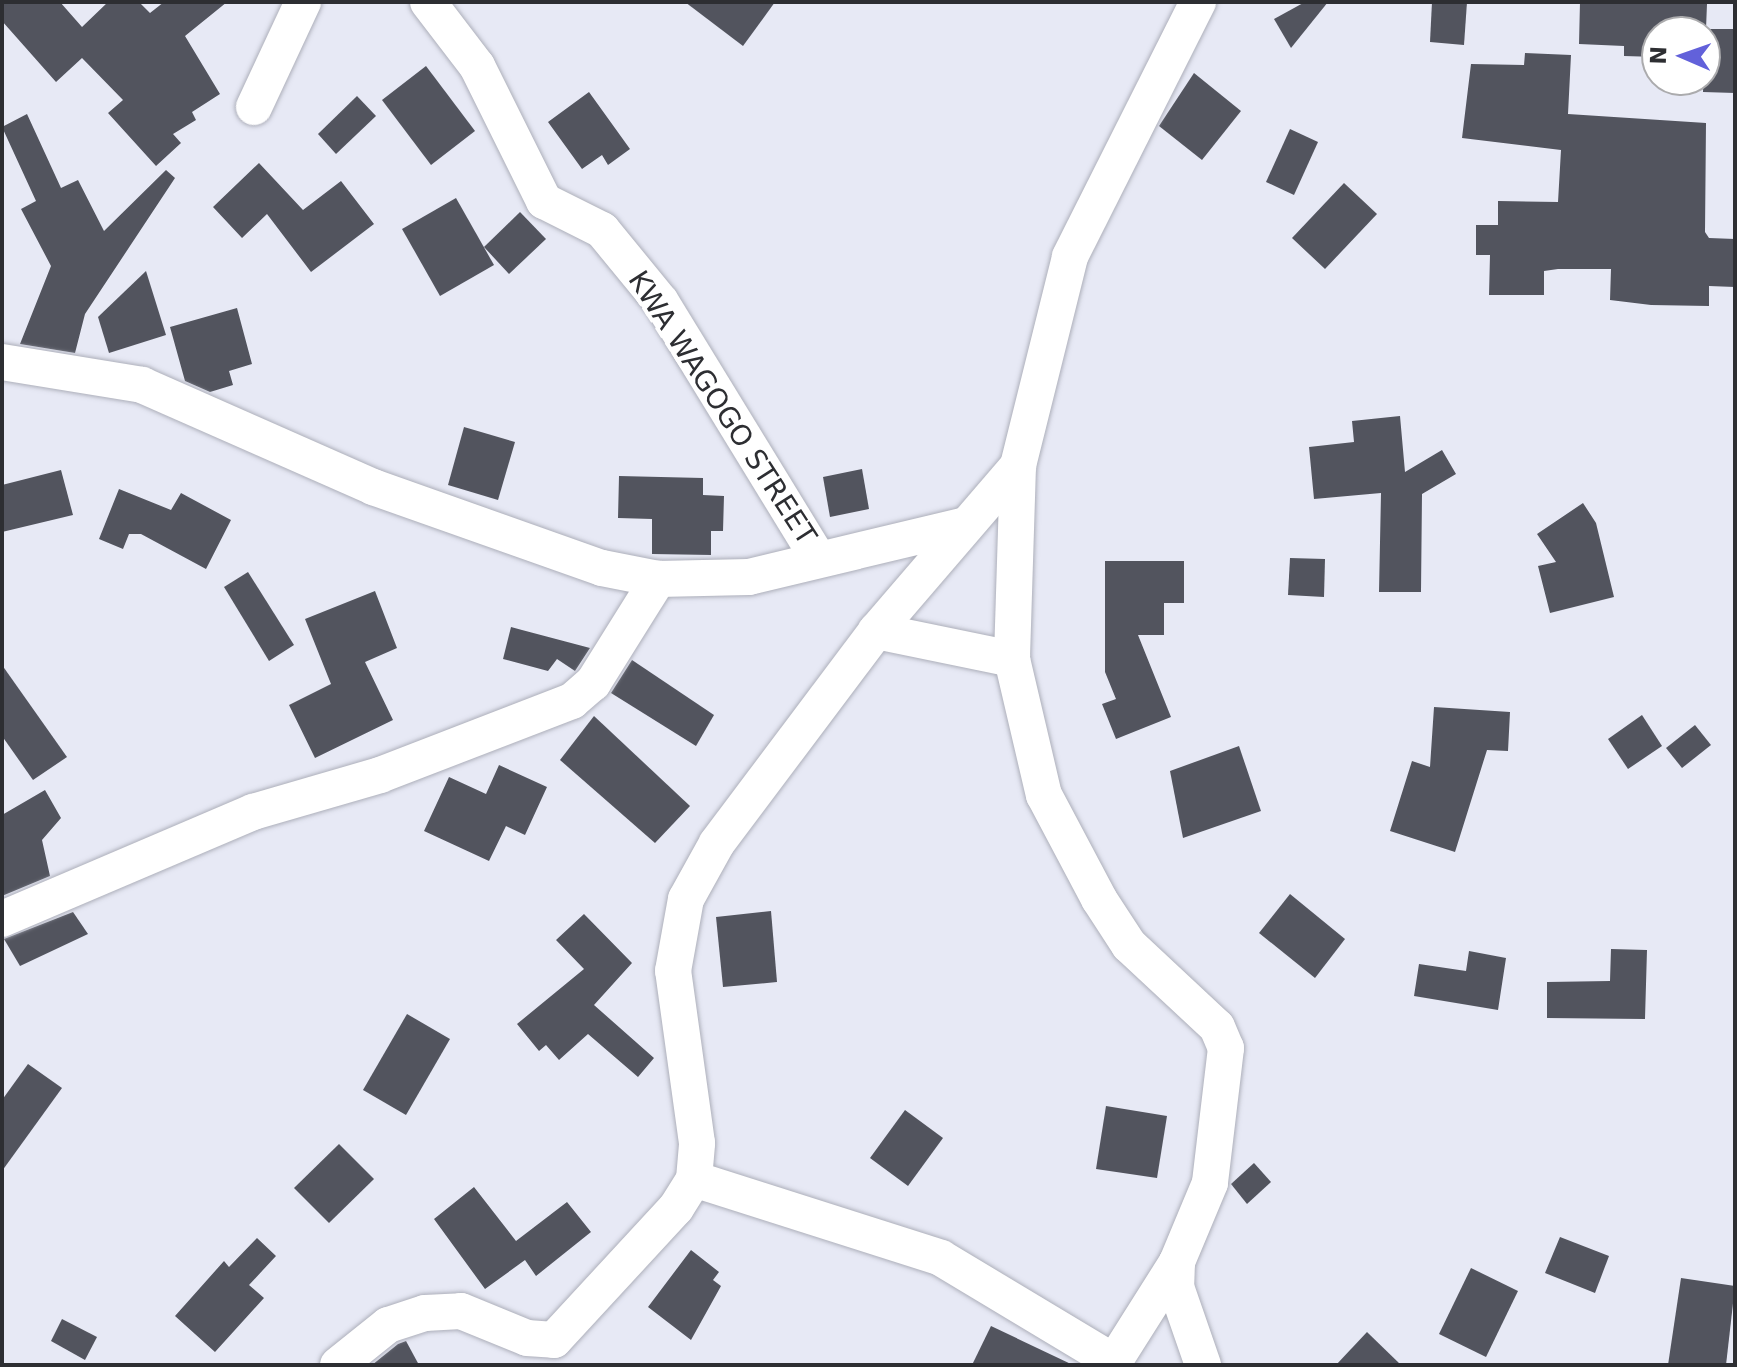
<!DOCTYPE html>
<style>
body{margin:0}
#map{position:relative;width:1737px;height:1367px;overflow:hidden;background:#e7e9f5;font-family:"DejaVu Sans",sans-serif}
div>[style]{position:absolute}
.building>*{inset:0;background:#52545e}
.roads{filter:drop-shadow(0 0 2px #adafba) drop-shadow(0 0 2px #adafba)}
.minor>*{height:36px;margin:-18px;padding:0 18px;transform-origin:18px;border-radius:18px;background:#fff}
span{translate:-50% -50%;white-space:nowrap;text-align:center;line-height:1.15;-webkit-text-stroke:8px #fff;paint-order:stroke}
.street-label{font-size:28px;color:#2d2e32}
.frame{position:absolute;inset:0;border:4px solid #2d2e32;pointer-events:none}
.north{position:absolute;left:1641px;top:16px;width:80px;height:80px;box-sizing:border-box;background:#fff;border:2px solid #ababad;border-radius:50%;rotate:272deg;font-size:22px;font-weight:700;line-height:32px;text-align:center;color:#2d2e32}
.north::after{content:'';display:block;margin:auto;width:28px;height:36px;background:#6261da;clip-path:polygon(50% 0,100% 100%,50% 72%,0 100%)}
</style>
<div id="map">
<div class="building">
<div style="clip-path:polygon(2px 2px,60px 2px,82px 27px,108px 2px,139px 2px,150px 13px,164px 2px,227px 2px,185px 36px,220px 94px,192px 112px,196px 120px,173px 134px,181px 143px,156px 166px,108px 113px,123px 100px,82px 58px,56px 82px,2px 21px)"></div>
<div style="clip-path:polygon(685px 2px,775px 2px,743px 46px)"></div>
<div style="clip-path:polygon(1305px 2px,1328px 2px,1291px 48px,1274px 19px)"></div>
<div style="clip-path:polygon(1432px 2px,1467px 2px,1464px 45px,1430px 42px)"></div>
<div style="clip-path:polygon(1580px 2px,1707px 4px,1706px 29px,1735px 29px,1735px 93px,1703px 92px,1705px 32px,1657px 32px,1657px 57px,1624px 56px,1624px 46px,1579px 44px)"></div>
<div style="clip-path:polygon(1525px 53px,1571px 55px,1568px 114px,1706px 123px,1705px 232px,1709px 238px,1735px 239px,1735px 287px,1709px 286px,1709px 306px,1651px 305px,1610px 300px,1611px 269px,1558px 269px,1544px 271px,1544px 295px,1489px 295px,1490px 255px,1476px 255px,1476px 225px,1498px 225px,1498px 201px,1558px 202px,1561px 150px,1462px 138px,1471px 64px,1524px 65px)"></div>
<div style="clip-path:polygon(426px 66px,475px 131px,431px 165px,382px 100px)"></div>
<div style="clip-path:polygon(1194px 73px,1241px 111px,1202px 160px,1159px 126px)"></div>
<div style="clip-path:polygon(589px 92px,630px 149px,608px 165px,602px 155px,582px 169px,548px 122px)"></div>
<div style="clip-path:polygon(357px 96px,376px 116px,336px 154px,318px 134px)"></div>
<div style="clip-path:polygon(27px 114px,61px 188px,78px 180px,104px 231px,166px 170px,175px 178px,85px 314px,75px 353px,20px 344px,51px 266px,21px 209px,36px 201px,2px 127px)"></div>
<div style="clip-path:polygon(1290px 129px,1318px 142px,1294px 195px,1266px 182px)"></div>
<div style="clip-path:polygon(259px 163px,303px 210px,341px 181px,374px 224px,311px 272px,267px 214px,242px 238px,213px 207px)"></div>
<div style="clip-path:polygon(1344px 183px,1377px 214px,1325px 269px,1292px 238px)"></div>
<div style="clip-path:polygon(456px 198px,494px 265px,440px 296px,402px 229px)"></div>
<div style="clip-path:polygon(520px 212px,546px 239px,509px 274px,484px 247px)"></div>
<div style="clip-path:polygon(146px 271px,166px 335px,109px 353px,98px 317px)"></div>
<div style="clip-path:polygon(237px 308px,252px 364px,229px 371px,233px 385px,210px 392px,185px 381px,170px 327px)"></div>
<div style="clip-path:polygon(1400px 416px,1405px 472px,1442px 450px,1456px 474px,1422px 494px,1421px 592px,1379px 592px,1381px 493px,1314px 499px,1309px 447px,1354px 442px,1352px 421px)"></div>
<div style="clip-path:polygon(464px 427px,515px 442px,498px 500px,448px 485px)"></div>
<div style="clip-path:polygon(862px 469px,869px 509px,830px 517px,823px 477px)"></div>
<div style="clip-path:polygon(61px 470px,73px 515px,2px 532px,2px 485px)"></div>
<div style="clip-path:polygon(619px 476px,703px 478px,703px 495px,724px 496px,723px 531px,711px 531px,711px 555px,652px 554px,652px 519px,618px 518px)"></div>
<div style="clip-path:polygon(119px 489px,171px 510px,181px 493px,231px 520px,206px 569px,141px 534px,129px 534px,123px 549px,99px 539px)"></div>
<div style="clip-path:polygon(1583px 503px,1596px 523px,1614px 597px,1550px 613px,1538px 566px,1556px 562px,1537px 534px)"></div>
<div style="clip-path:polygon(1290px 558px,1325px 559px,1324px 597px,1288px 595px)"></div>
<div style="clip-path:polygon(1105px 561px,1184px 561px,1184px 603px,1164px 603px,1164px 635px,1138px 635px,1171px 717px,1116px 739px,1102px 704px,1116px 699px,1105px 672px)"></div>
<div style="clip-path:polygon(248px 572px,294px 645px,269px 661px,224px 587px)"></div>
<div style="clip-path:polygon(375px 591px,397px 648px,365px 662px,393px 720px,315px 758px,289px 705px,331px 684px,305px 619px)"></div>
<div style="clip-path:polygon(511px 627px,522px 630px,590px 648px,575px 671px,557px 659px,548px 671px,503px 659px)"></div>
<div style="clip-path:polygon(632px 660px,714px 715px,696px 746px,611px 693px)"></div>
<div style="clip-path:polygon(2px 665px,67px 757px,33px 780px,2px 736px)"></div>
<div style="clip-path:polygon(1434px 707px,1510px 712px,1508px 751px,1487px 750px,1455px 852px,1390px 831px,1412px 761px,1430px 767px)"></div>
<div style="clip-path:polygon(1642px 715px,1662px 746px,1628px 769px,1608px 739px)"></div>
<div style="clip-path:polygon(594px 716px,690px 806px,655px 843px,560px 760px)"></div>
<div style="clip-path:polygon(1695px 725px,1711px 745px,1682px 768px,1666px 748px)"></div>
<div style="clip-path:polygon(1239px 746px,1261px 811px,1183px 838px,1170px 771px)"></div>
<div style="clip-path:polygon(499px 765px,547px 787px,525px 835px,506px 826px,489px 861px,424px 831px,449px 777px,486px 794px)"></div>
<div style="clip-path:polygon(45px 790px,61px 818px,42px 840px,50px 876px,2px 896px,2px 815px)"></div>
<div style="clip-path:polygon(1290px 894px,1345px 939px,1315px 978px,1259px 933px)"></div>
<div style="clip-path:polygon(771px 911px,777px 982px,723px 987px,716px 917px)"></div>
<div style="clip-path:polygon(73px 912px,88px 934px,20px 966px,4px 939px)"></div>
<div style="clip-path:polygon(584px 914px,632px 963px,594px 1005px,654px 1058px,638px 1077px,588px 1034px,559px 1060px,546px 1045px,539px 1051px,517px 1024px,584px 969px,556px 940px)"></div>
<div style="clip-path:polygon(1611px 949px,1647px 950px,1645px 1019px,1547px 1018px,1547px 982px,1610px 981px)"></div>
<div style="clip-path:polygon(1469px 951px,1506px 958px,1498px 1010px,1414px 996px,1419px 964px,1466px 971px)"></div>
<div style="clip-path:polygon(407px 1014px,450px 1039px,406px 1115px,363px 1090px)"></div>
<div style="clip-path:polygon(28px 1064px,62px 1088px,2px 1171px,2px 1100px)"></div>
<div style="clip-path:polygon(1106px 1106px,1167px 1116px,1157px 1178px,1096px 1169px)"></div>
<div style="clip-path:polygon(905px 1110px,943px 1138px,908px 1186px,870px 1158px)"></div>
<div style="clip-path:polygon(339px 1144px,374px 1179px,329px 1223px,294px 1188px)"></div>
<div style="clip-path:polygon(1254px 1163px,1271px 1182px,1247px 1204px,1231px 1184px)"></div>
<div style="clip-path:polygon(474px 1187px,516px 1241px,567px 1202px,591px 1232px,536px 1276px,525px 1260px,485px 1289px,434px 1219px)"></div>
<div style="clip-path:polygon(1560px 1237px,1609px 1256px,1595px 1293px,1545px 1273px)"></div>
<div style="clip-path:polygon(257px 1238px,276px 1256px,249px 1285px,264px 1298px,215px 1352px,175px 1316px,224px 1261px,229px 1267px)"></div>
<div style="clip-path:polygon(691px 1250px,719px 1272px,713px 1280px,721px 1286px,691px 1340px,648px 1307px)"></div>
<div style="clip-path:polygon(1471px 1268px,1518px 1291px,1486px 1357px,1439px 1334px)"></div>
<div style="clip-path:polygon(1681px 1278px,1735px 1286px,1726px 1365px,1668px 1365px)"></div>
<div style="clip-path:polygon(62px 1319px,97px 1337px,85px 1360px,51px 1341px)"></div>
<div style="clip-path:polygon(991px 1326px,1073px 1365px,972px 1365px)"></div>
<div style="clip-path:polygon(1367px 1332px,1401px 1365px,1336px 1365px)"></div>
<div style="clip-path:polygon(406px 1341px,419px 1365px,372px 1365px,398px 1344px)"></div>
</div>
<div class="roads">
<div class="minor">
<div style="left:428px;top:2px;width:81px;rotate:52.6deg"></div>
<div style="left:477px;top:66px;width:151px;rotate:63.6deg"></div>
<div style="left:544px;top:201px;width:65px;rotate:26.6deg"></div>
<div style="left:602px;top:230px;width:93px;rotate:50.7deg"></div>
<div style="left:661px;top:302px;width:297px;rotate:58.5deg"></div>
<div style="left:1198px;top:2px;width:285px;rotate:116.7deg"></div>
<div style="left:1070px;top:257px;width:215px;rotate:104deg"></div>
<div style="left:1018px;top:466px;width:193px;rotate:91.8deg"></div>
<div style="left:1012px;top:659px;width:140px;rotate:76.8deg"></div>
<div style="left:1044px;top:795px;width:118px;rotate:62.1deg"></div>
<div style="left:1099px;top:899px;width:55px;rotate:56.9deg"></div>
<div style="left:1129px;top:945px;width:120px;rotate:43deg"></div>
<div style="left:1217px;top:1027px;width:23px;rotate:67deg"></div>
<div style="left:1226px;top:1048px;width:136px;rotate:96.8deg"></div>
<div style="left:1210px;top:1183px;width:86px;rotate:112.7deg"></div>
<div style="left:1177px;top:1262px;width:25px;rotate:92deg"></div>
<div style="left:1176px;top:1287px;width:83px;rotate:70.9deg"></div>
<div style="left:254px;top:107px;width:116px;rotate:-65deg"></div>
<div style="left:2px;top:362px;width:142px;rotate:9.3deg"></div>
<div style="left:142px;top:385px;width:253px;rotate:23.8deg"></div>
<div style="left:373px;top:487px;width:243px;rotate:19.5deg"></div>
<div style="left:602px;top:568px;width:57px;rotate:11.1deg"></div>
<div style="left:658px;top:579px;width:91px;rotate:-1.3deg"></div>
<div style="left:749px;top:577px;width:222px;rotate:-13.5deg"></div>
<div style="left:876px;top:631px;width:139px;rotate:11.6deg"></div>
<div style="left:2px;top:919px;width:273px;rotate:-23.1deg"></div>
<div style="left:253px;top:812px;width:132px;rotate:-16.2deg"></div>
<div style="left:380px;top:775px;width:206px;rotate:-21.1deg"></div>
<div style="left:572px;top:701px;width:28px;rotate:-41deg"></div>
<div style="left:593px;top:683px;width:123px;rotate:-58deg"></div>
<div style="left:694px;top:1179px;width:259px;rotate:17.7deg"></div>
<div style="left:941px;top:1258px;width:202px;rotate:31deg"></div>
<div style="left:338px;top:1365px;width:64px;rotate:-38.7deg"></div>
<div style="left:388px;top:1325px;width:39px;rotate:-18deg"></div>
<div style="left:425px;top:1313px;width:36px;rotate:-3deg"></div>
<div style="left:461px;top:1311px;width:71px;rotate:22.2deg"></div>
<div style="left:527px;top:1338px;width:27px;rotate:4deg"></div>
<div style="left:554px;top:1340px;width:180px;rotate:-47.3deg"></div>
<div style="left:676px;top:1208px;width:34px;rotate:-58deg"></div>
<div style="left:694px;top:1179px;width:36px;rotate:-85deg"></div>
<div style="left:697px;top:1143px;width:174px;rotate:-97.9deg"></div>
<div style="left:673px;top:971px;width:73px;rotate:-79.8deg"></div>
<div style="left:686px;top:899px;width:64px;rotate:-61deg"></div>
<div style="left:717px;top:843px;width:265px;rotate:-53.1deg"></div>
<div style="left:876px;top:631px;width:218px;rotate:-49.3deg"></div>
<div style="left:1112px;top:1365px;width:122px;rotate:-57.7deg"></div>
</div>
</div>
<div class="street-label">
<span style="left:722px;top:408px;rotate:57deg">KWA WAGOGO STREET</span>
</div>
<div class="frame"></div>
<div class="north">N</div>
</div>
